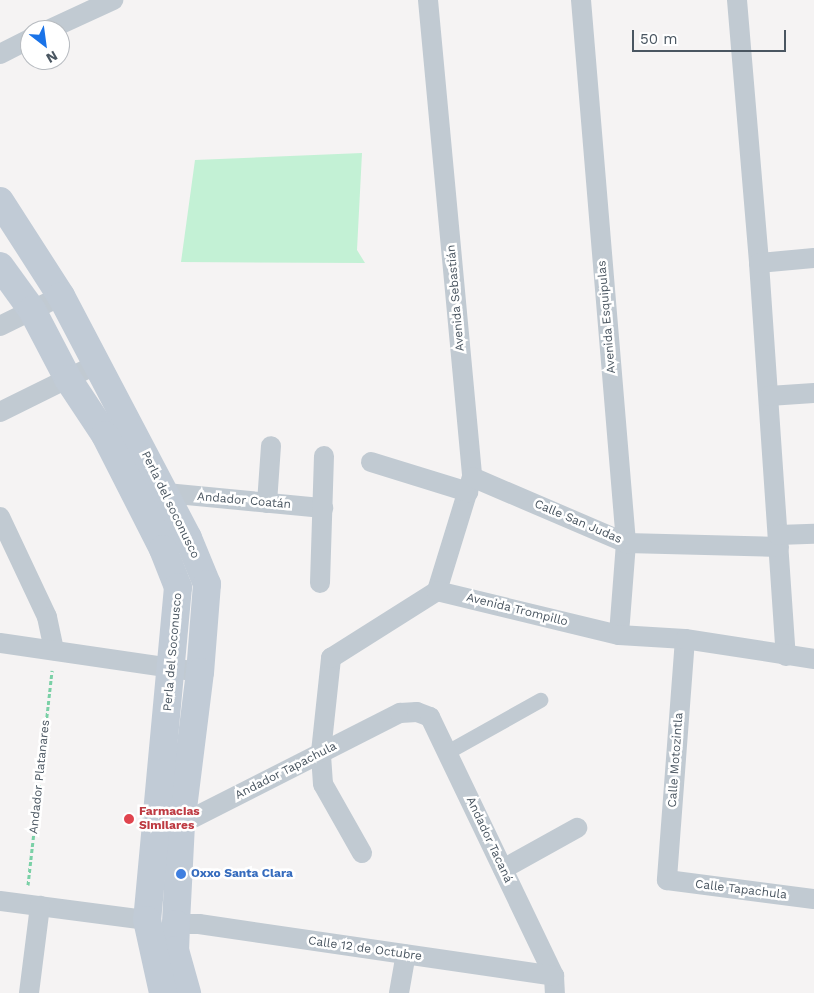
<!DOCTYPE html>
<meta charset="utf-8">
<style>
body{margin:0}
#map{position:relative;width:814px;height:993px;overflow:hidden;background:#f5f3f3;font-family:"Work Sans",sans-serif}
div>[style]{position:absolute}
.green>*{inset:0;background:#c3f1d5}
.path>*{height:3px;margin-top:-1.5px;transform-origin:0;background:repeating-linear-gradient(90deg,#7ad0a6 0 4px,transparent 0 6.5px)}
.pedestrian>*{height:15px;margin:-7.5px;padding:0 7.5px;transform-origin:7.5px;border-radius:7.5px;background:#c1cad2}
.minor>*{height:20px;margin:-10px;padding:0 10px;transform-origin:10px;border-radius:10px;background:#c1cad2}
.secondary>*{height:28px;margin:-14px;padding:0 14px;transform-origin:14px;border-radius:14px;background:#c1cbd6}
.dots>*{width:14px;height:14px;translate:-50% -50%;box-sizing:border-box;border:2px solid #fff;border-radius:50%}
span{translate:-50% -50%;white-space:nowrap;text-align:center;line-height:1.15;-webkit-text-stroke:5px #fff;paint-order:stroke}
.street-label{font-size:12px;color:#4a5661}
.health-label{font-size:12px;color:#be3a42;font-weight:700}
.left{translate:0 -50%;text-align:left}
.shop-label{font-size:12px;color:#366cbe;font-weight:700}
.north{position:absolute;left:20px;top:20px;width:50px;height:50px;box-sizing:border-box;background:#fff;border:1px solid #b7bbc0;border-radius:50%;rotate:150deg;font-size:14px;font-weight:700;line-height:20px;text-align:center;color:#4a5661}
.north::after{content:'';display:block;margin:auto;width:18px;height:22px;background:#1a73e8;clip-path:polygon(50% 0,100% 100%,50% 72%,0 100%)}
.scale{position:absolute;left:632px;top:30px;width:154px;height:22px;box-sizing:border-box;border:2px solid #4a5661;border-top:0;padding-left:6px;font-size:15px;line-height:18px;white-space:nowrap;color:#4a5661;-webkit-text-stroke:4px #fff;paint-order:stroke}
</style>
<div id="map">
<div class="green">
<div style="clip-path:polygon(362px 153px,357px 250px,365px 263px,181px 262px,195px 160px)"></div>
</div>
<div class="path">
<div style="left:28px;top:885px;width:216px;rotate:-83.6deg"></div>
</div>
<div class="pedestrian">
<div style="left:447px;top:752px;width:107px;rotate:-29.2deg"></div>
</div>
<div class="minor">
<div style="left:428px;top:0;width:479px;rotate:84.7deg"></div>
<div style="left:472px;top:477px;width:119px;rotate:107.1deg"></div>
<div style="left:581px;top:0;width:545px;rotate:85.26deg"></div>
<div style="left:626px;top:543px;width:92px;rotate:94.4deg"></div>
<div style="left:737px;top:0;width:264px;rotate:85.2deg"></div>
<div style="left:759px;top:263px;width:394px;rotate:86.1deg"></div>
<div style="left:48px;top:30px;width:72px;rotate:-24.8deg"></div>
<div style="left:0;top:54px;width:34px;rotate:-27deg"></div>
<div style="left:759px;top:263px;width:55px;rotate:-5.2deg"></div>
<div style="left:0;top:326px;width:68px;rotate:-26.2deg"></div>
<div style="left:769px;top:396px;width:45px;rotate:-3.8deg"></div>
<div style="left:0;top:412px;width:108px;rotate:-26.3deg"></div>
<div style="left:371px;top:462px;width:102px;rotate:17.2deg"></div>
<div style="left:472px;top:477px;width:168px;rotate:23.2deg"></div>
<div style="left:626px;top:543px;width:153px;rotate:1.5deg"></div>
<div style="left:166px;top:493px;width:158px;rotate:5.5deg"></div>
<div style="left:267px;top:503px;width:57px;rotate:-86deg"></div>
<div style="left:0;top:517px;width:110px;rotate:64.8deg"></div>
<div style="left:47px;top:617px;width:34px;rotate:78deg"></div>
<div style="left:778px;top:535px;width:36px;rotate:-2deg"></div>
<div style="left:320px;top:583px;width:127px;rotate:-88.2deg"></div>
<div style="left:685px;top:639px;width:242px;rotate:94.3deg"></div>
<div style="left:667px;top:880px;width:148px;rotate:7.4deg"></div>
<div style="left:0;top:643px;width:202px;rotate:8.3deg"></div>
<div style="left:171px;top:826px;width:10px;rotate:-11deg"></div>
<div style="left:181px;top:824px;width:246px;rotate:-26.9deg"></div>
<div style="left:400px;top:713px;width:17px;rotate:-3deg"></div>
<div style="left:417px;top:712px;width:14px;rotate:21deg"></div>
<div style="left:430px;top:717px;width:287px;rotate:64.4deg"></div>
<div style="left:554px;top:976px;width:17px;rotate:87deg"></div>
<div style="left:362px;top:853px;width:79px;rotate:-119.5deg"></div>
<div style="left:323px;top:784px;width:32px;rotate:-94deg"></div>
<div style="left:321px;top:752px;width:95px;rotate:-83.9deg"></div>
<div style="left:331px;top:658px;width:125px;rotate:-32.3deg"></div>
<div style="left:437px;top:591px;width:187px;rotate:13.6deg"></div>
<div style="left:619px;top:635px;width:66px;rotate:3.5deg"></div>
<div style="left:685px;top:639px;width:131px;rotate:8.8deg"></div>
<div style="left:503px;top:869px;width:85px;rotate:-29deg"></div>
<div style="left:0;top:901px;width:148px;rotate:7.4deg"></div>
<div style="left:176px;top:924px;width:23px"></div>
<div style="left:199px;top:924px;width:359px;rotate:8.3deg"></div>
<div style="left:29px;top:993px;width:88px;rotate:-82.8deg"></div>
<div style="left:399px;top:993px;width:39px;rotate:-80deg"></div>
</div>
<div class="secondary">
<div style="left:0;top:201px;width:113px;rotate:57.3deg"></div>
<div style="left:61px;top:296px;width:273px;rotate:62.3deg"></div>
<div style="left:188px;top:538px;width:50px;rotate:67.6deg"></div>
<div style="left:207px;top:584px;width:88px;rotate:94.5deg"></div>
<div style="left:200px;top:672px;width:153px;rotate:97.1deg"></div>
<div style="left:181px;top:824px;width:100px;rotate:92.9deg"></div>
<div style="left:176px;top:924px;width:26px;rotate:92deg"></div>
<div style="left:175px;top:950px;width:45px;rotate:74.4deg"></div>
<div style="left:0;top:266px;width:54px;rotate:54deg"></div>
<div style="left:32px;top:310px;width:78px;rotate:62.4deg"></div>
<div style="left:68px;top:379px;width:67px;rotate:56.5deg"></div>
<div style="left:105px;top:435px;width:128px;rotate:63deg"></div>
<div style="left:163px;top:549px;width:41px;rotate:68.5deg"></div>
<div style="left:178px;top:587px;width:334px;rotate:95.3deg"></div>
<div style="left:147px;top:920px;width:75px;rotate:77.6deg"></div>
</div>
<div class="dots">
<div style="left:129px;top:819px;background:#e0444e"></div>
<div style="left:181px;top:874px;background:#3f7fe0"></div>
</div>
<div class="street-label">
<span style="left:456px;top:298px;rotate:-95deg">Avenida Sebastián</span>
<span style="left:607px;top:317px;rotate:-95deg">Avenida Esquipulas</span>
<span style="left:244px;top:501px;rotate:5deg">Andador Coatán</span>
<span style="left:170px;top:505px;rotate:64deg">Perla del soconusco</span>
<span style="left:578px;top:522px;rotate:23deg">Calle San Judas</span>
<span style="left:517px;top:610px;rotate:14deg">Avenida Trompillo</span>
<span style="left:173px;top:652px;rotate:-85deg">Perla del Soconusco</span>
<span style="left:676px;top:760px;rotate:-86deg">Calle Motozintla</span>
<span style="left:286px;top:771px;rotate:-27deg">Andador Tapachula</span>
<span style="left:40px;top:777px;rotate:-84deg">Andador Platanares</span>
<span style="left:489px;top:840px;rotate:65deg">Andador Tacaná</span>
<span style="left:741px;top:890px;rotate:7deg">Calle Tapachula</span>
<span style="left:365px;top:949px;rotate:8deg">Calle 12 de Octubre</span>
</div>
<div class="health-label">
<span class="left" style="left:139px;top:819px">Farmacias<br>Similares</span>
</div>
<div class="shop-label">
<span class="left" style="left:191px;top:874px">Oxxo Santa Clara</span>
</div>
<div class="north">N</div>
<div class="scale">50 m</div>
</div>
